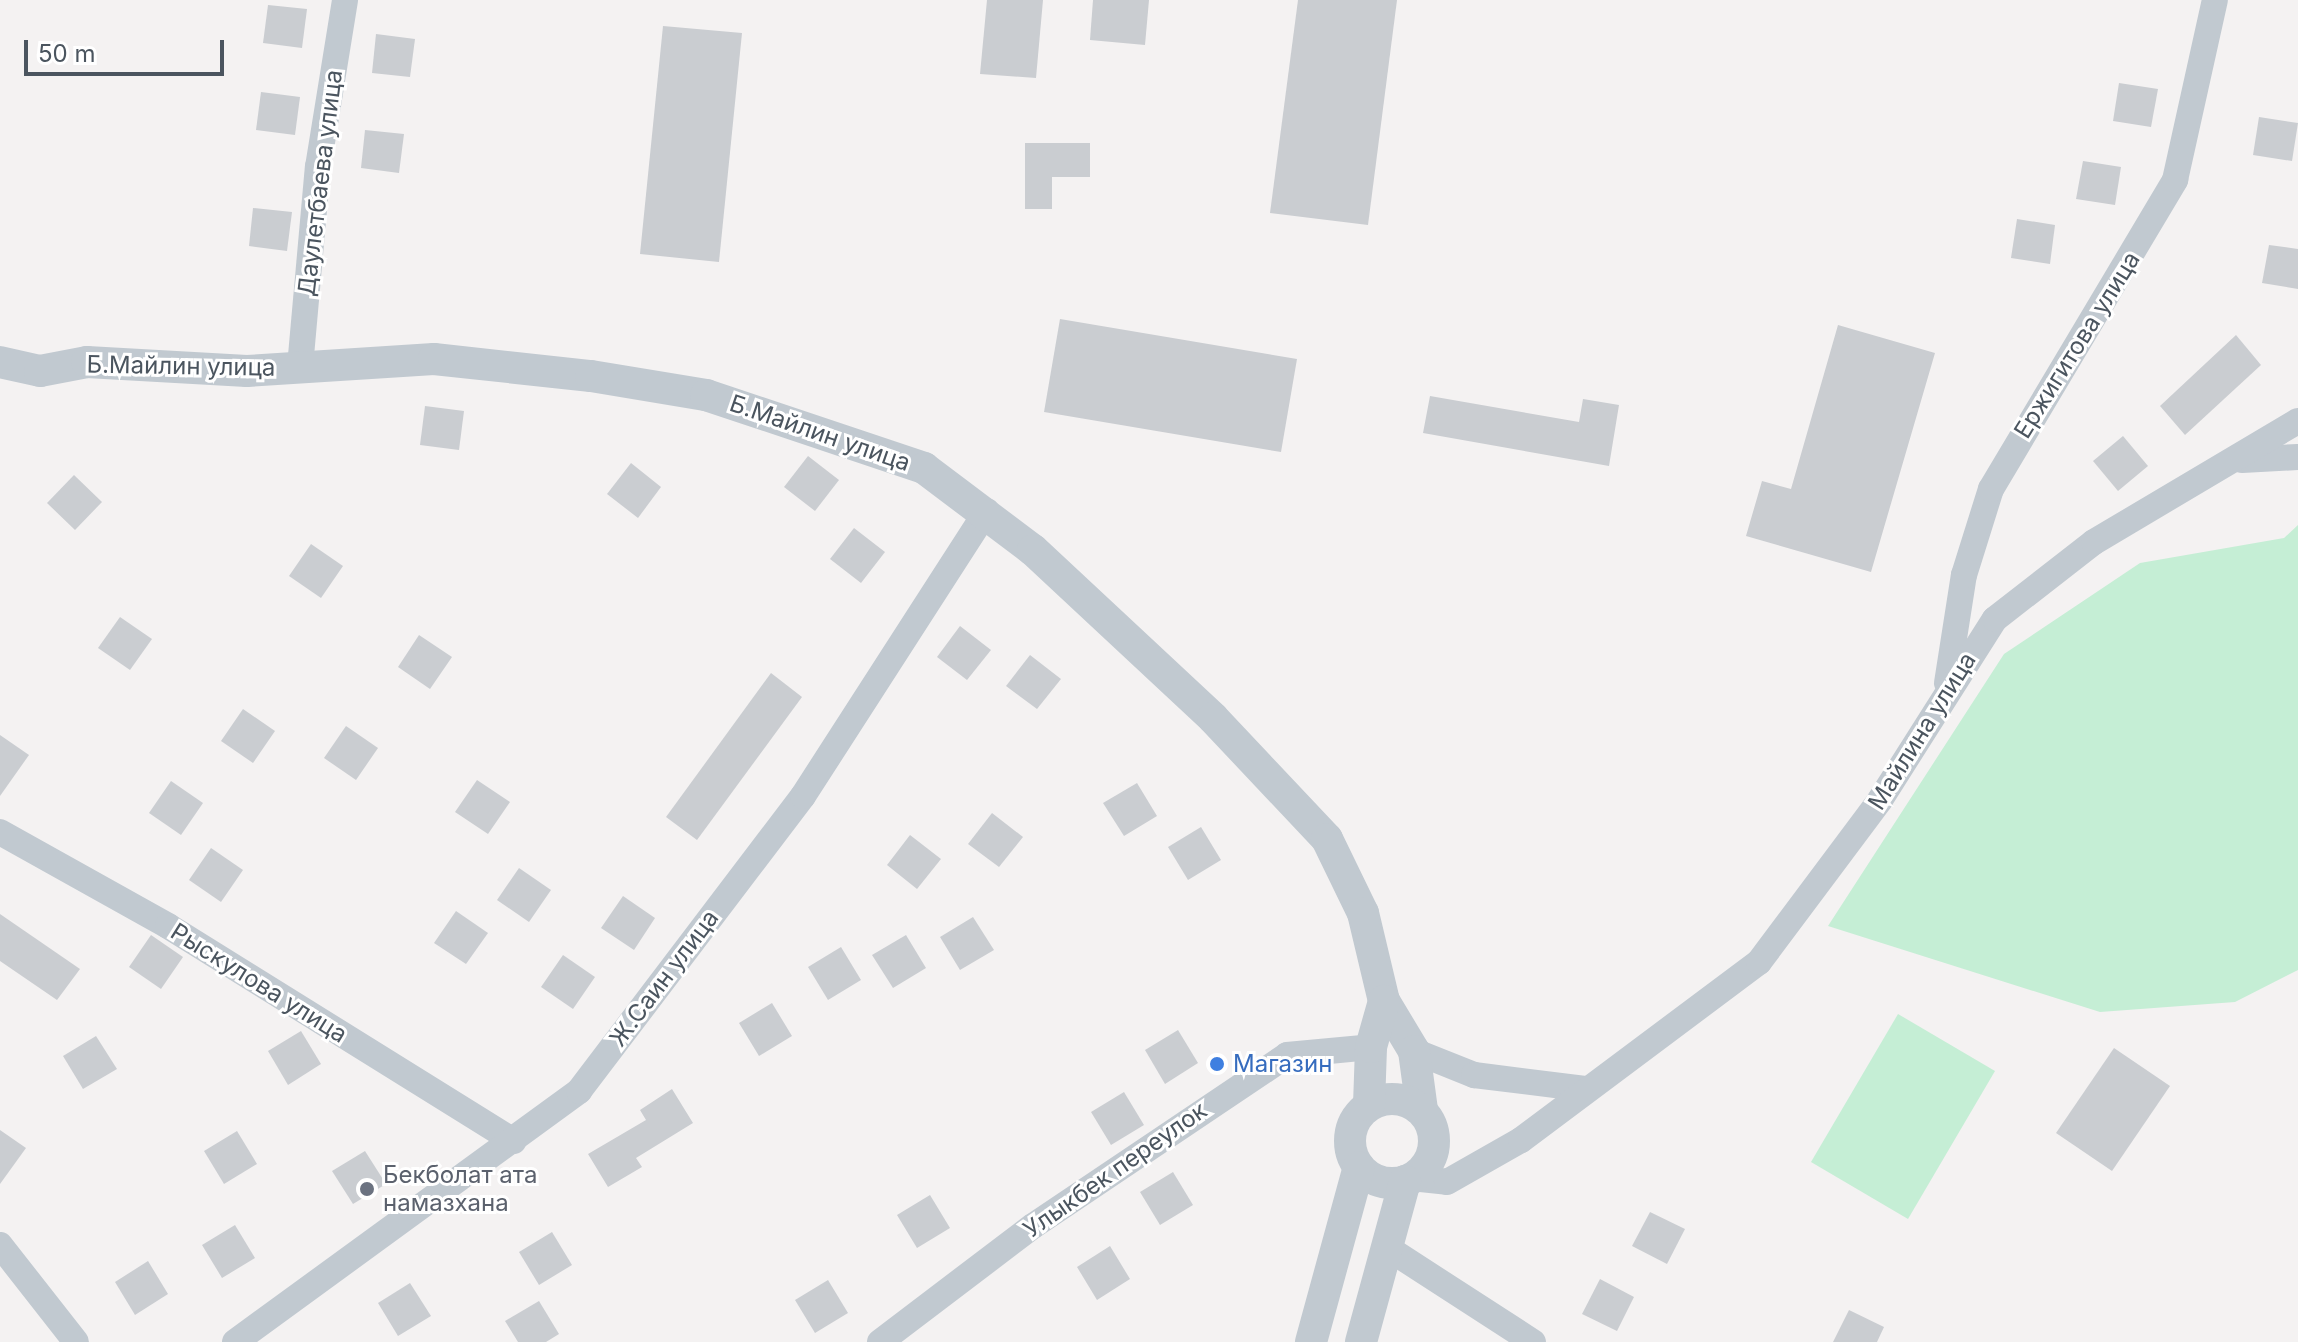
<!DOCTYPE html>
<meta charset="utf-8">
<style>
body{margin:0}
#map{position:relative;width:2298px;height:1342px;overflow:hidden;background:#f4f2f2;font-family:Inter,sans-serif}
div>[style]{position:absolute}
.green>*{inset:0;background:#c5eed5}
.building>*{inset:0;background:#cacdd1}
.minor>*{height:26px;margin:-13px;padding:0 13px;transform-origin:13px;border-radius:13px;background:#c1c9d0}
.tertiary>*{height:32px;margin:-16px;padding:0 16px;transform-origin:16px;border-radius:16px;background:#c1c9d0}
.tertiary>.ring{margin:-16px;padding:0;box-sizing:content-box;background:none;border:32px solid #c1c9d0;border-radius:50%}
.dots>*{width:22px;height:22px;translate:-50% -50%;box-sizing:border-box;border:4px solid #fff;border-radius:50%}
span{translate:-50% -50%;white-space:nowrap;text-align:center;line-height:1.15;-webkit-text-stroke:6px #fff;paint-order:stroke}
.street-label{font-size:24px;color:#4b555f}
.shop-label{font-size:24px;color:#366cbe}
.left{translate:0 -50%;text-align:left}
.worship-label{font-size:24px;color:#5b616d}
.scale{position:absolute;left:24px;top:40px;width:200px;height:36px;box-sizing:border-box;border:4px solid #4b555f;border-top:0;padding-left:10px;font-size:24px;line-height:28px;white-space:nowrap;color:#4b555f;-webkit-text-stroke:6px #fff;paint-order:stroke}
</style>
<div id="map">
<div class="green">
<div style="clip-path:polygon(2298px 525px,2298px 970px,2235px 1002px,2100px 1012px,1828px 926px,2004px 654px,2140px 563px,2284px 538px)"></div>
<div style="clip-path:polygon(1898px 1014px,1995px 1071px,1908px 1219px,1811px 1162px)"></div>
</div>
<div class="building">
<div style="clip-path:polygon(987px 0,1043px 0,1036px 78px,980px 74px)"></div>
<div style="clip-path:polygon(1093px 0,1149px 0,1145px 45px,1090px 40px)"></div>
<div style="clip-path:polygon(1298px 0,1397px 0,1368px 225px,1270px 213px)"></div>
<div style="clip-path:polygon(268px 5px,307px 9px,302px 48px,263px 43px)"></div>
<div style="clip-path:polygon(663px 26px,742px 33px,719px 262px,640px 254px)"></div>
<div style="clip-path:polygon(376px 34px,415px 39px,410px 77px,372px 73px)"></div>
<div style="clip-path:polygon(2119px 83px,2158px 89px,2151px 127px,2113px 121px)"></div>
<div style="clip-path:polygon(261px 92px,300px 97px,295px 135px,256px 130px)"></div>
<div style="clip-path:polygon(2259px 117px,2298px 123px,2292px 161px,2253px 155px)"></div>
<div style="clip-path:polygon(365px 130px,404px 134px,399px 173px,361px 168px)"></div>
<div style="clip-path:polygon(1025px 143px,1090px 143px,1090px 177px,1052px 177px,1052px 209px,1025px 209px)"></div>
<div style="clip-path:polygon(2083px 161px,2121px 167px,2115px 205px,2076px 199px)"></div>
<div style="clip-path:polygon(253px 208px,292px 212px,287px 251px,249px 246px)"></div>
<div style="clip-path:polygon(2017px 219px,2055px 225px,2050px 264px,2011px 258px)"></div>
<div style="clip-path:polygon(2269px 245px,2298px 249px,2298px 289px,2262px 283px)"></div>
<div style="clip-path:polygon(1060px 319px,1297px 359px,1281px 452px,1044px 412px)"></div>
<div style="clip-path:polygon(1838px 325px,1935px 353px,1871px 572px,1746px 536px,1762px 481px,1791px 489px)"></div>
<div style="clip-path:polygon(2236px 335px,2261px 365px,2185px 435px,2160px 406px)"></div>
<div style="clip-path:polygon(1430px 396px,1579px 422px,1583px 399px,1619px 405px,1609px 466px,1423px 433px)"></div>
<div style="clip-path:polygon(425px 406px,464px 411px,459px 450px,420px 445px)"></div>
<div style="clip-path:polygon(2123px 436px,2148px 466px,2118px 491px,2093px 461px)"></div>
<div style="clip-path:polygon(808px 456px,839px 480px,815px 511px,784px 487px)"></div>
<div style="clip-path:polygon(631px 463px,661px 487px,638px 518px,607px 494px)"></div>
<div style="clip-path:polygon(74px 475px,102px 502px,75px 530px,47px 503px)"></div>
<div style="clip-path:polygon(854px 528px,885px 552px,861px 583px,830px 559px)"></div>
<div style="clip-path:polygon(311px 544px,343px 566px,321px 598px,289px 576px)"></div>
<div style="clip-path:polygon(120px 617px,152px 639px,130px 670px,98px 648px)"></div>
<div style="clip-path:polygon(960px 626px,991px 650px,967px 680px,937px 657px)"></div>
<div style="clip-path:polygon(419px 635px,452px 657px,430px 689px,398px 667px)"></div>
<div style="clip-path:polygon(1030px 655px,1061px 679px,1037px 709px,1006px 686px)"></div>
<div style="clip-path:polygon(771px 673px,802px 697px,697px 840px,666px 817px)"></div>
<div style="clip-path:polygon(243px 709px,275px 731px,253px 763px,221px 741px)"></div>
<div style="clip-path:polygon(346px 726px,378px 748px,356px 780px,324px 758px)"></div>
<div style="clip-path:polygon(0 735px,29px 755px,0 796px)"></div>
<div style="clip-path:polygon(477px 780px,510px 802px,488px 834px,455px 812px)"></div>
<div style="clip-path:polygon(171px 781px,203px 803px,181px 835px,149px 813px)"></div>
<div style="clip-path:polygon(1137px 783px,1157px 816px,1124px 836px,1103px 803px)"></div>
<div style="clip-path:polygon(992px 813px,1023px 837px,999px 867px,968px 844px)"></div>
<div style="clip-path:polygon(1201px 827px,1221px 860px,1188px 880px,1168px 847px)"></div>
<div style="clip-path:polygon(910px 835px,941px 859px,917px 889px,887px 865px)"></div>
<div style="clip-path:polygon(211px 848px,243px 870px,221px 902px,189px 880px)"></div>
<div style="clip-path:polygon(519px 868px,551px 890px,529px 922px,497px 900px)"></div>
<div style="clip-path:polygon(623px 896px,655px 918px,634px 950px,601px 928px)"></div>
<div style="clip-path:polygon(456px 911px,488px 933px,466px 964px,434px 943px)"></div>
<div style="clip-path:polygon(0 914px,80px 969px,57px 1000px,0 961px)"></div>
<div style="clip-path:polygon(973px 917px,994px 950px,960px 970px,940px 937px)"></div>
<div style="clip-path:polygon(151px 935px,183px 957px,161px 989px,129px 967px)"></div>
<div style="clip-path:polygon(906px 935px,926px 968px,893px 988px,872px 955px)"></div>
<div style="clip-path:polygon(841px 947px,861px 980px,828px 1000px,808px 967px)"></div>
<div style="clip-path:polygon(563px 955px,595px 977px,573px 1009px,541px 987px)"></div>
<div style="clip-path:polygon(772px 1003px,792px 1036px,759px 1056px,739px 1023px)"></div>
<div style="clip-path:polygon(1178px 1030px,1198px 1063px,1165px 1084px,1145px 1050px)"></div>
<div style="clip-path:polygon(301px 1031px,321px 1064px,288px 1085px,268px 1051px)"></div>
<div style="clip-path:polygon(96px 1036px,117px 1069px,83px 1089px,63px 1056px)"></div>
<div style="clip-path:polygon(2114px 1048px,2170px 1086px,2112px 1171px,2056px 1133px)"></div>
<div style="clip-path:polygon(672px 1089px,693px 1123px,636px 1158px,642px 1167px,608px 1187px,588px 1154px,646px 1120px,640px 1110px)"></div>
<div style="clip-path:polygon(1124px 1092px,1144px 1125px,1111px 1145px,1091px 1112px)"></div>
<div style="clip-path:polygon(0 1130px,26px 1148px,0 1184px)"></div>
<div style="clip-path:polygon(237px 1131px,257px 1164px,224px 1184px,204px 1151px)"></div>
<div style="clip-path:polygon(365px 1151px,386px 1184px,353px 1204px,332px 1171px)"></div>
<div style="clip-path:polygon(1173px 1172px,1193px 1205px,1160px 1225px,1140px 1192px)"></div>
<div style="clip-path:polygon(930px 1195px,950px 1228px,917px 1248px,897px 1215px)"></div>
<div style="clip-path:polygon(1650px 1212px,1685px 1229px,1667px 1264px,1632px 1246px)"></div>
<div style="clip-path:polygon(235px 1225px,255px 1258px,222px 1278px,202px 1245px)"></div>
<div style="clip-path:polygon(552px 1232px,572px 1265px,539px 1285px,519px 1252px)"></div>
<div style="clip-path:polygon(1110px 1246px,1130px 1279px,1097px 1300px,1077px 1267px)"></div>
<div style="clip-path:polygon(148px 1261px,168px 1294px,135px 1315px,115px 1282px)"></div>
<div style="clip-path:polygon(1600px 1279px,1634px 1297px,1617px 1331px,1582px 1314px)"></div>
<div style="clip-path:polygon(828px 1280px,848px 1313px,815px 1333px,795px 1300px)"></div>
<div style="clip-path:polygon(410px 1283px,431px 1316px,398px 1336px,378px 1303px)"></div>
<div style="clip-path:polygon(539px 1301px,559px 1334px,546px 1342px,518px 1342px,505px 1321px)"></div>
<div style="clip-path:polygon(1849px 1310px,1884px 1327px,1877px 1342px,1833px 1342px)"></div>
</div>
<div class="minor">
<div style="left:300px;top:367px;width:201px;rotate:-84.9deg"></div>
<div style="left:318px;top:167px;width:169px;rotate:-80.8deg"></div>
<div style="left:2242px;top:460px;width:56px;rotate:-3.1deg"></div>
<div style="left:1947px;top:683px;width:109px;rotate:-81.1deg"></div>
<div style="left:1964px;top:575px;width:90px;rotate:-72.6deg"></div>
<div style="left:1991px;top:489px;width:360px;rotate:-59.2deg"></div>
<div style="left:2175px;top:180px;width:184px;rotate:-77.5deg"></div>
<div style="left:0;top:832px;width:193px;rotate:29.2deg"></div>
<div style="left:168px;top:926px;width:407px;rotate:31.9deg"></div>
<div style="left:1414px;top:1051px;width:65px;rotate:21.8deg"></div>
<div style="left:1474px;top:1075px;width:114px;rotate:7.1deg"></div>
<div style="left:1411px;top:1178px;width:36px;rotate:6deg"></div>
<div style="left:1447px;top:1182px;width:85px;rotate:-29.6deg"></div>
<div style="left:1521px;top:1140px;width:297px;rotate:-36.8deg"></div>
<div style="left:1759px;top:962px;width:202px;rotate:-53.2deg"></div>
<div style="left:1880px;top:800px;width:214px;rotate:-57.6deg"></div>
<div style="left:1995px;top:619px;width:125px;rotate:-37.9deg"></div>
<div style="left:2094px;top:542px;width:237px;rotate:-30.7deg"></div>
<div style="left:0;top:1245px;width:123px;rotate:51.9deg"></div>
<div style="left:1386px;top:1247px;width:175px;rotate:32.9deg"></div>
<div style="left:235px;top:1342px;width:426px;rotate:-36.1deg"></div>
<div style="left:579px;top:1091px;width:370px;rotate:-52.8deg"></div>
<div style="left:803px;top:796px;width:339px;rotate:-57.2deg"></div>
<div style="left:880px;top:1342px;width:192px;rotate:-37.2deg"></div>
<div style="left:1033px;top:1226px;width:306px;rotate:-33.9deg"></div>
<div style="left:1287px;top:1055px;width:84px;rotate:-5.4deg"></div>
</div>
<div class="tertiary">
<div style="left:0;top:362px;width:41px;rotate:12.7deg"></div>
<div style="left:40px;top:371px;width:48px;rotate:-10.8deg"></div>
<div style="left:87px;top:362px;width:160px;rotate:3.2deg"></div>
<div style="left:247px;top:371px;width:187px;rotate:-3.7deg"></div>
<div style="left:434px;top:359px;width:158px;rotate:6.2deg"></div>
<div style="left:591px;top:376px;width:117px;rotate:9.4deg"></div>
<div style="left:706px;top:395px;width:230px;rotate:18.5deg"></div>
<div style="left:924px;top:468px;width:136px;rotate:37deg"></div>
<div style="left:1033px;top:550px;width:246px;rotate:43deg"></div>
<div style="left:1213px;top:718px;width:166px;rotate:46.7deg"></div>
<div style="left:1327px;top:839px;width:82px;rotate:64.1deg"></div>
<div style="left:1363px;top:913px;width:90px;rotate:76.6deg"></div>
<div style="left:1384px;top:1001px;width:58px;rotate:59deg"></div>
<div style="left:1414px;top:1051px;width:60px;rotate:82.3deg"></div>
<div class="ring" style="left:1350px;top:1099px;width:52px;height:52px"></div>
<div style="left:1369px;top:1105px;width:58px;rotate:-88deg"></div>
<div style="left:1371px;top:1047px;width:48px;rotate:-74.2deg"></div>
<div style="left:1311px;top:1342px;width:181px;rotate:-74.7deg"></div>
<div style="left:1361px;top:1342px;width:167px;rotate:-74.7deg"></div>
</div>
<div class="dots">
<div style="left:1217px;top:1064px;background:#3f7fe0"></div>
<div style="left:367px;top:1189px;background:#6b7280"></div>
</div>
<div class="street-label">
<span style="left:320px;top:183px;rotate:-83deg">Даулетбаева улица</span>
<span style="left:2077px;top:345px;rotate:-58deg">Ержигитова улица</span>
<span style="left:181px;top:366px;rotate:1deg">Б.Майлин улица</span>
<span style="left:820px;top:433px;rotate:19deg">Б.Майлин улица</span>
<span style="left:1922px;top:731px;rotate:-58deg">Майлина улица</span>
<span style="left:664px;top:978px;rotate:-53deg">Ж.Саин улица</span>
<span style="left:259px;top:983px;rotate:32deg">Рыскулова улица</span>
<span style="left:1115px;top:1170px;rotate:-35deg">Улыкбек переулок</span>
</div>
<div class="shop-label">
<span class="left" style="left:1233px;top:1064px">Магазин</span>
</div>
<div class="worship-label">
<span class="left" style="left:383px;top:1189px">Бекболат ата<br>намазхана</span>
</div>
<div class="scale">50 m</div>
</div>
